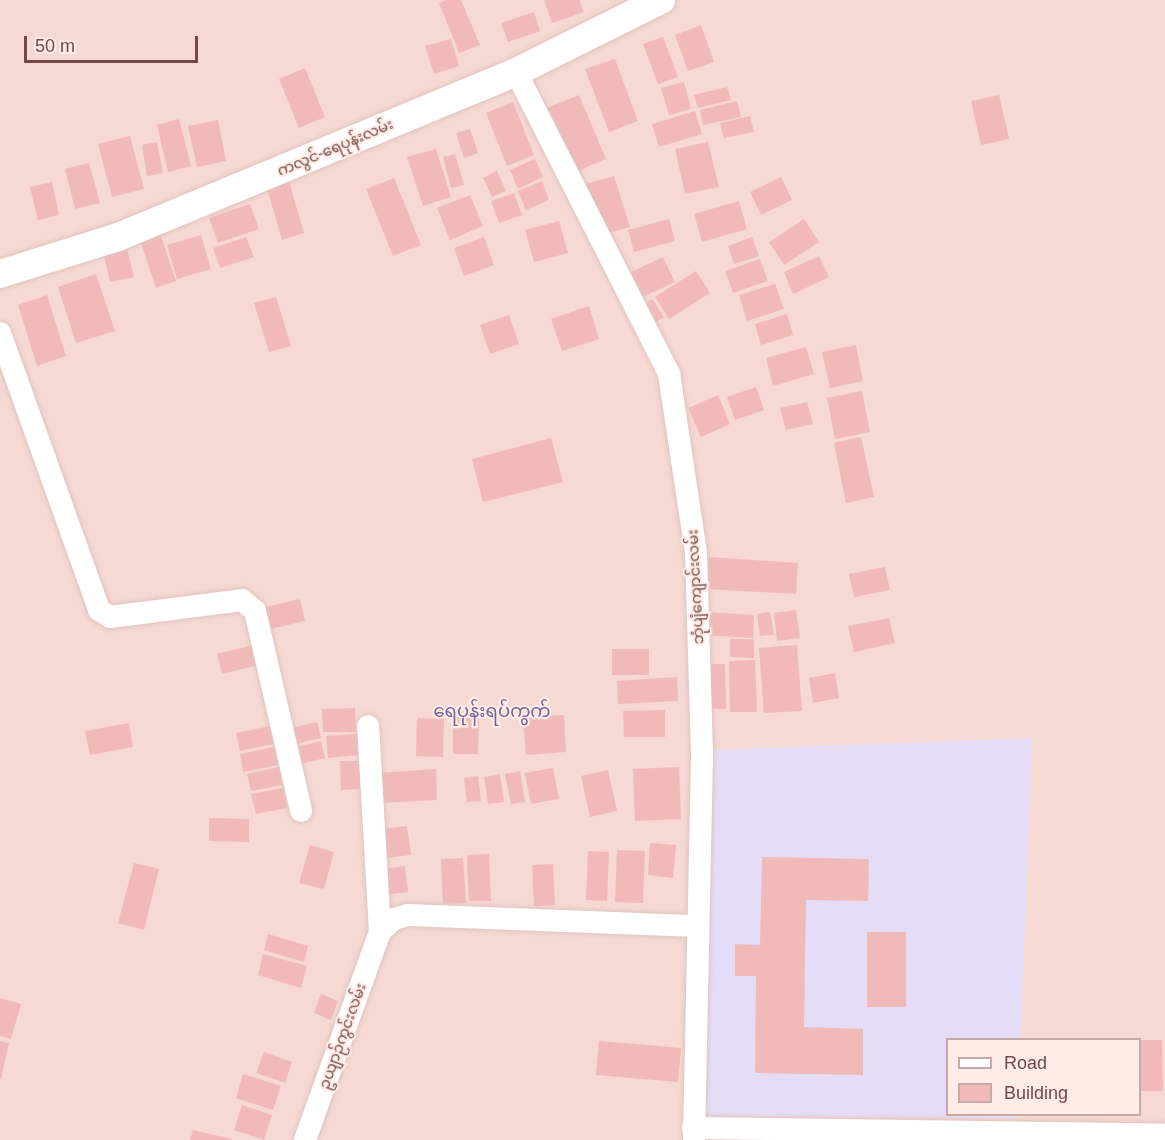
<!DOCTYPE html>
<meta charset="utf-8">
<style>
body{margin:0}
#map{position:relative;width:1165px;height:1140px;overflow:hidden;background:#fce7e0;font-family:Helvetica,"Noto Sans Myanmar",sans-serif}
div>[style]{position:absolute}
.residential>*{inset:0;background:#f5d9d2}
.education>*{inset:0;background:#e5ddf8}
.building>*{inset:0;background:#f1bab8}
.roads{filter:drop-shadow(0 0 2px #e2c3c0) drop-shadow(0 0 2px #e2c3c0)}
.minor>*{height:22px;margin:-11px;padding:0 11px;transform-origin:11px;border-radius:11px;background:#fff}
.tertiary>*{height:28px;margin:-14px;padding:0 14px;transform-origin:14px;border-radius:14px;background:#fff}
span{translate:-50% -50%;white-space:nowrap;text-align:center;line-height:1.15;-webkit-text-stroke:4.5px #ffece6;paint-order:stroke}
.street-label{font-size:15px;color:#724848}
.quarter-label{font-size:18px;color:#736396}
.legend{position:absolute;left:946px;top:1038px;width:195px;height:78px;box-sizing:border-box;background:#ffece6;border:2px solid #c7aaa7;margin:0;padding:8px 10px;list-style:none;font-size:18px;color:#724848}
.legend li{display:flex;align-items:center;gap:12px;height:30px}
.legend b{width:30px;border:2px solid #c7aaa7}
.scale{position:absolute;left:24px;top:36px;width:174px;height:27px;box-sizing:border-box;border:3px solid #724848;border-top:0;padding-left:8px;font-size:18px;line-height:21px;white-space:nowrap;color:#724848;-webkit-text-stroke:4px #ffece6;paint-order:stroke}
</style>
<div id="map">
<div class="residential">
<div style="clip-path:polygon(evenodd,0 0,1165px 0,1165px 1140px,0 1140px,0 0,948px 1040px,1140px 1040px,1140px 1114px,948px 1114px,948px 1040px)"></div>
</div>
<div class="education">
<div style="clip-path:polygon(1032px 738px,1021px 1039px,948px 1040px,948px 1114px,1018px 1114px,1018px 1118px,702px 1117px,714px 750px)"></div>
</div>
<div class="building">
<div style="clip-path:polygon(446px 0,461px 0,480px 45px,459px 53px,439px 3px)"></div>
<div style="clip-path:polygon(544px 0,579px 0,584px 12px,552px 23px)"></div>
<div style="clip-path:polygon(534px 12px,540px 31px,508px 42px,501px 23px)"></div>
<div style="clip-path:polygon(701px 25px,714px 62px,688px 71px,675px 35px)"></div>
<div style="clip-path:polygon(663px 37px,678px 77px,658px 84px,643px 44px)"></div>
<div style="clip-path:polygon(451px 39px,459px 66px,434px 74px,425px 46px)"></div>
<div style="clip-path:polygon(615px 59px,638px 121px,609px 132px,585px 69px)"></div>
<div style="clip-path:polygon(305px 68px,325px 117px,299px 128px,279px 79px)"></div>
<div style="clip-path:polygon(684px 82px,691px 109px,669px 115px,661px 88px)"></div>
<div style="clip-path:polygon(727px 87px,731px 100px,698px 108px,694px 95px)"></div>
<div style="clip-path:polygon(579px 95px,606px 159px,575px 172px,547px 108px)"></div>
<div style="clip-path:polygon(999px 95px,1009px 139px,981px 145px,971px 101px)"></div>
<div style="clip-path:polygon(737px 101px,741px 117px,703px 125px,700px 110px)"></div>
<div style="clip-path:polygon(513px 102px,534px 155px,507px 166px,486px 113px)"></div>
<div style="clip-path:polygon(695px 111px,702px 134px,659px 147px,652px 124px)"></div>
<div style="clip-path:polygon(750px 116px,754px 132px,724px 138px,720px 123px)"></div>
<div style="clip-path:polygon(179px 119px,191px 166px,168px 172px,157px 125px)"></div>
<div style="clip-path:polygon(218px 120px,226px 161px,197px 167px,188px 126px)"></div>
<div style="clip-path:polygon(470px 129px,478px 153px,464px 158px,456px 133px)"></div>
<div style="clip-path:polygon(130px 136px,144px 189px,112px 197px,98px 144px)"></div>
<div style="clip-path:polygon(157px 142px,163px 173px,147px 176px,142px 145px)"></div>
<div style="clip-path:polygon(708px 142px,719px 187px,685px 194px,675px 149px)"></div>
<div style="clip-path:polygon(436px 149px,451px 197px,423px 206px,407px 157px)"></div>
<div style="clip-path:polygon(455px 154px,464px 185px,451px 188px,443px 157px)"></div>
<div style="clip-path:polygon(535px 159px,543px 177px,518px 189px,510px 170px)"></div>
<div style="clip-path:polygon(89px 163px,100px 203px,75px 209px,65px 169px)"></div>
<div style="clip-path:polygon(497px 171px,506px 191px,492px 197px,483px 178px)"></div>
<div style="clip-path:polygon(614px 176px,630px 227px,601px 235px,586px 184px)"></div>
<div style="clip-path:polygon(781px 177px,792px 200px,761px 215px,750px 192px)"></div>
<div style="clip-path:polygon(288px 178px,304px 233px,282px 240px,266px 185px)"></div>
<div style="clip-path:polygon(394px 178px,421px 245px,393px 256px,366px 189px)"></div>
<div style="clip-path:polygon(542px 181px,549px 200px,526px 210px,518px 191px)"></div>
<div style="clip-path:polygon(52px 182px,59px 215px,38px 220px,30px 187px)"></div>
<div style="clip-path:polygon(514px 193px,522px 215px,499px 223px,491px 201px)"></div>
<div style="clip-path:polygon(470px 195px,483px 226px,450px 240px,437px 208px)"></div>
<div style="clip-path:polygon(739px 201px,747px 229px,702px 242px,694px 214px)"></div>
<div style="clip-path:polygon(250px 204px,259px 229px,218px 243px,209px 218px)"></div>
<div style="clip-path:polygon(669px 219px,675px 241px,634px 252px,628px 230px)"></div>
<div style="clip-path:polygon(804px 219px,819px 242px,784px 265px,769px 242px)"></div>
<div style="clip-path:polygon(559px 221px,568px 253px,534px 262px,525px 230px)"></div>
<div style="clip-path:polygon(160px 233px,176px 281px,156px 288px,140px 240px)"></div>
<div style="clip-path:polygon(201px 235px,211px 269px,177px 279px,167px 245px)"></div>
<div style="clip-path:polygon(246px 237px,254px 257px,220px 268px,213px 248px)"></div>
<div style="clip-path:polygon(484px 237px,494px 265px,464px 276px,454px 248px)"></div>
<div style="clip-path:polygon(752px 237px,759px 256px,734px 264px,728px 246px)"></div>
<div style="clip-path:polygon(127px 249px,134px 277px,110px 282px,104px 256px)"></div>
<div style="clip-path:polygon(819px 256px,829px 277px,793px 294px,784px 272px)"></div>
<div style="clip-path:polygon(663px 257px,675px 282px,638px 299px,627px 274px)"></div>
<div style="clip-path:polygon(760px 259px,768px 281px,733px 293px,725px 271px)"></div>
<div style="clip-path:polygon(696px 271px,710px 293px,669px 319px,655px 297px)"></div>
<div style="clip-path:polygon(96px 274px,115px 331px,76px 343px,58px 287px)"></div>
<div style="clip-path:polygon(775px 284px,784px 309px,747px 321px,739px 295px)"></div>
<div style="clip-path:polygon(47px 295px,66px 356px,37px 366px,18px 305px)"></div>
<div style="clip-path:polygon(276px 297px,291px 346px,269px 352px,254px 303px)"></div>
<div style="clip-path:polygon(652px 299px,664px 317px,651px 325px,639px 308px)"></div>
<div style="clip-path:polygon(589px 306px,599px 339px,562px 351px,551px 319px)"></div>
<div style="clip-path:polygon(787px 314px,793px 335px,761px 345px,755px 324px)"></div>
<div style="clip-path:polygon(509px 315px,519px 344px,490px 354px,480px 325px)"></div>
<div style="clip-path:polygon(856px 345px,863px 381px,830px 388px,822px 352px)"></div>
<div style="clip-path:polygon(806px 347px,814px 374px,773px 386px,766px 358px)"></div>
<div style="clip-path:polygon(756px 387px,764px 410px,735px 420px,727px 397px)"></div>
<div style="clip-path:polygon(862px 391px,870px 432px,835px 439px,827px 398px)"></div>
<div style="clip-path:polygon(718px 395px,730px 424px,701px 437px,688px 408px)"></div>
<div style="clip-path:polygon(807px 402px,813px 424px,786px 430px,780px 408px)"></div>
<div style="clip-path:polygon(861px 437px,874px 497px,846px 503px,834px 443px)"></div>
<div style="clip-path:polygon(551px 438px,563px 482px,483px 502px,472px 459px)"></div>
<div style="clip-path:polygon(708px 557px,798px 563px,796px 594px,706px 589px)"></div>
<div style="clip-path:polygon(885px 567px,890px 590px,854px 597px,849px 574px)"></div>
<div style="clip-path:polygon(300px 599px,305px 621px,266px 630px,261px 608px)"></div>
<div style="clip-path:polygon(796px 610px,800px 638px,777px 641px,774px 613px)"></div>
<div style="clip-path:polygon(705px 612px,754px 615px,753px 638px,704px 635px)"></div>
<div style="clip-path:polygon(770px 612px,774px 635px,760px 636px,757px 614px)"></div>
<div style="clip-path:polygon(889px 618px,895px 643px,854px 652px,848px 626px)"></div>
<div style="clip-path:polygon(730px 639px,754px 639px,754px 658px,730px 657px)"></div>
<div style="clip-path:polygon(257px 644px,262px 664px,222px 674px,217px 654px)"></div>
<div style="clip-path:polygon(797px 645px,802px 711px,764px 713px,759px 648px)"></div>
<div style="clip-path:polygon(612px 649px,649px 649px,649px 675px,612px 675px)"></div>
<div style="clip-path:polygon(755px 660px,757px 712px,730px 712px,729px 661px)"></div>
<div style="clip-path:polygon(708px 664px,725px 664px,726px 709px,709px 709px)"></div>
<div style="clip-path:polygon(835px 673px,839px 698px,813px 703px,809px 678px)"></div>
<div style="clip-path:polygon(677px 677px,678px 701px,618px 704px,617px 681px)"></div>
<div style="clip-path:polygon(355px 708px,356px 732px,323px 732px,322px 709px)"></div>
<div style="clip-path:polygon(665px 710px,665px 737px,624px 737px,623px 711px)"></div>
<div style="clip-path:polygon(564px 715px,566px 752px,526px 755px,523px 718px)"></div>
<div style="clip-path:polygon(453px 717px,479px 717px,478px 754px,453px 754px)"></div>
<div style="clip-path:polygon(417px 718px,444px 719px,443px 757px,416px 756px)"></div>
<div style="clip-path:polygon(317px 722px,321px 738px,291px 745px,287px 729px)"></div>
<div style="clip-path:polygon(129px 723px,133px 747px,90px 755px,85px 731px)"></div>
<div style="clip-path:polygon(270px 726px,274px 744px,240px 751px,236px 733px)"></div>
<div style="clip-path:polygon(357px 734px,359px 755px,328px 758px,326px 736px)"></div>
<div style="clip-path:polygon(321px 741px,325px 758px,296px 765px,293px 748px)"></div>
<div style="clip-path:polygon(274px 747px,278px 765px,243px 772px,240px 754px)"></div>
<div style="clip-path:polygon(340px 761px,360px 761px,361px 789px,341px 790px)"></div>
<div style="clip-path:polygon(279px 767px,282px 785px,251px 791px,247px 774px)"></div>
<div style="clip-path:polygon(679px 767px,681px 819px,635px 821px,633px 769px)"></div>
<div style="clip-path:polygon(553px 768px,559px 799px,531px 804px,525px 773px)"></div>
<div style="clip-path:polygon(436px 769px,437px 800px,380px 803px,378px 773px)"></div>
<div style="clip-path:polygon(608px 770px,617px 811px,590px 817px,581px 776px)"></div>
<div style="clip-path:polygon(520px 771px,525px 802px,511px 804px,505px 774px)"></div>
<div style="clip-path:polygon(500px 774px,504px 802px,488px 804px,484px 777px)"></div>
<div style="clip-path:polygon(478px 776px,481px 801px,467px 802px,464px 778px)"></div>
<div style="clip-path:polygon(283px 788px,287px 808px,256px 814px,251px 794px)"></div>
<div style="clip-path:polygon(209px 818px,249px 819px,249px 842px,209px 841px)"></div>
<div style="clip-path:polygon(407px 826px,411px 855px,385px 858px,381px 829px)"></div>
<div style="clip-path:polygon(650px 843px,676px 845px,673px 878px,648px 875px)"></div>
<div style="clip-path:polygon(310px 845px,334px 852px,324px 889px,299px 883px)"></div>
<div style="clip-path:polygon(617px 850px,645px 851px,643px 903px,615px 902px)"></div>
<div style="clip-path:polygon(588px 851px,609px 852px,607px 901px,586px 900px)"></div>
<div style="clip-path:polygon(489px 854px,491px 901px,469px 901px,467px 855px)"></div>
<div style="clip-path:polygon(762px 857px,869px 859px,868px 901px,806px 900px,804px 1027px,863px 1029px,863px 1075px,755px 1073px,756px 976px,735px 976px,735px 944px,760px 945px)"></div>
<div style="clip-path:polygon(463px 858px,466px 903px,443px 904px,441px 859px)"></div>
<div style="clip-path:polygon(134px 863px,159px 869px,144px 930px,118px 923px)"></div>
<div style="clip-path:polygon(553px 864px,555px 905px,534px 906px,532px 865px)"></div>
<div style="clip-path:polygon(405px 866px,408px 892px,384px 895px,381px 869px)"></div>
<div style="clip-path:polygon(867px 932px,906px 932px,906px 1007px,867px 1007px)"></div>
<div style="clip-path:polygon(268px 934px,308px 946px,304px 962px,264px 950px)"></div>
<div style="clip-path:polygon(263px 954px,307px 966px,301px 988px,258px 975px)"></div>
<div style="clip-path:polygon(321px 994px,338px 1001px,331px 1020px,314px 1013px)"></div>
<div style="clip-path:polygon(0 998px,21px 1004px,11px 1039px,0 1036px)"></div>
<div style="clip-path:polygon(1140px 1040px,1162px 1040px,1163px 1091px,1140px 1091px)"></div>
<div style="clip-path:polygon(0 1041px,9px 1043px,1px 1079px,0 1079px)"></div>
<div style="clip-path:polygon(599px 1041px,681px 1048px,678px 1082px,596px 1075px)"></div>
<div style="clip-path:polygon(264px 1052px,292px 1062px,285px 1083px,256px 1073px)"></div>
<div style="clip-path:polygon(243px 1074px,281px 1086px,273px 1110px,236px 1098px)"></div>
<div style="clip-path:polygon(242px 1105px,272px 1115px,264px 1140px,234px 1130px)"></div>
<div style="clip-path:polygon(193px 1130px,232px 1139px,232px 1140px,190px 1140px)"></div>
</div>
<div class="roads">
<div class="minor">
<div style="left:516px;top:72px;width:339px;rotate:63.1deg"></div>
<div style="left:669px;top:374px;width:180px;rotate:81.4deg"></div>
<div style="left:696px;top:552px;width:205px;rotate:88.3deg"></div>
<div style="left:702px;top:757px;width:383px;rotate:91.2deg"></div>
<div style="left:0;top:333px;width:294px;rotate:70.3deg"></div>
<div style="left:99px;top:610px;width:13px;rotate:32deg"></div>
<div style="left:110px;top:617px;width:133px;rotate:-7.3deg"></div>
<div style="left:242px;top:600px;width:17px;rotate:40deg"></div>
<div style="left:255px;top:611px;width:205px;rotate:77deg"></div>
<div style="left:380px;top:932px;width:19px;rotate:-43deg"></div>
<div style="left:394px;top:919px;width:15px;rotate:-16deg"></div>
<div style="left:408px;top:915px;width:290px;rotate:2.2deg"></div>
<div style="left:693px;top:1128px;width:472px;rotate:0.8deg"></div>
<div style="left:305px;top:1140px;width:221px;rotate:-70.2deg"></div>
<div style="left:380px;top:932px;width:206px;rotate:-93.3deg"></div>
</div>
<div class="tertiary">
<div style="left:0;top:274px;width:124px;rotate:-17.4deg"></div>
<div style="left:118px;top:237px;width:431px;rotate:-22.5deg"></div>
<div style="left:516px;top:72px;width:162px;rotate:-26.4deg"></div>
</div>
</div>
<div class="street-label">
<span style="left:335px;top:147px;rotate:-23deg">ကလွင်-ရေပုန်းလမ်း</span>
<span style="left:695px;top:587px;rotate:-93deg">ဘုံပျံကျောင်းလမ်း</span>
<span style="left:342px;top:1036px;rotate:-70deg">ဥယျာဉ်ကွင်းလမ်း</span>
</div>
<div class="quarter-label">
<span style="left:492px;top:711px">ရေပုန်းရပ်ကွက်</span>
</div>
<ul class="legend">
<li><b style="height:8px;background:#fff"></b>Road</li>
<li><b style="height:16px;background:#f1bab8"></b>Building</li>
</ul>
<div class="scale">50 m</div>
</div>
